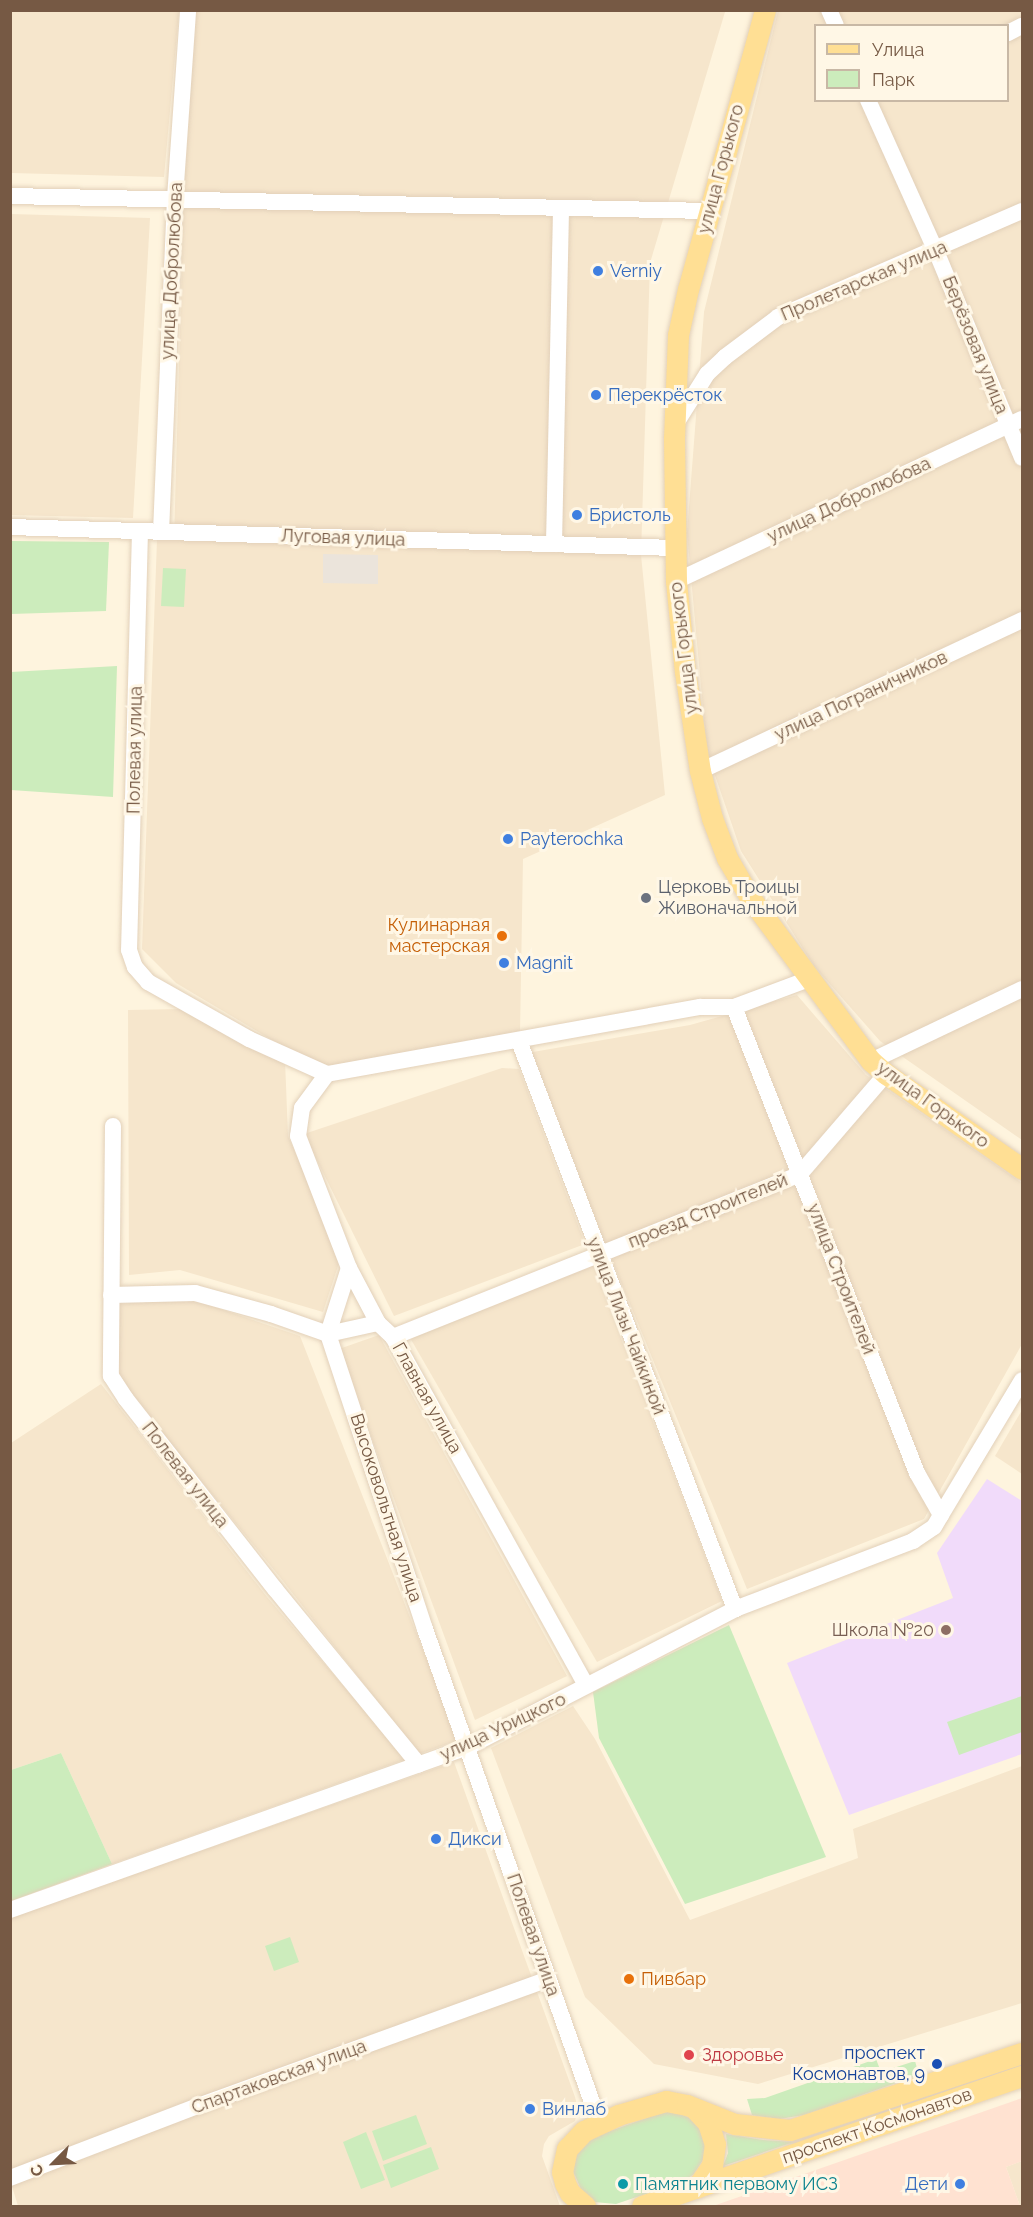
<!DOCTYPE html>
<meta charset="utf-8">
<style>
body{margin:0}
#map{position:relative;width:1033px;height:2217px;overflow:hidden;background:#fef4de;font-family:Raleway,sans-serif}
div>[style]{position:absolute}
.residential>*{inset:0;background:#f6e6cc}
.commercial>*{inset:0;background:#ffe2d1}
.industrial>*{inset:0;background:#ebe4db}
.education>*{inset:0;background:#f1dbfa}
.green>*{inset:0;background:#ccecbc}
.roads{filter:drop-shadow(0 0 2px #e2d0b9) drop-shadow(0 0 2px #e2d0b9)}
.minor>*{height:16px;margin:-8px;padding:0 8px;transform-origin:8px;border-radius:8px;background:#fff}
.major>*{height:21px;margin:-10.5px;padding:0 10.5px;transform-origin:10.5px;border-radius:10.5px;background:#ffdf94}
.dots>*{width:16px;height:16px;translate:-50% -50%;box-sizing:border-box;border:3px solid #fff7e6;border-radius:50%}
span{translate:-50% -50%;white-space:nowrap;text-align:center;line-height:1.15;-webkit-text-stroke:6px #fff7e6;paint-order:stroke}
.street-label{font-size:18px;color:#765944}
.shop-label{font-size:18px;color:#366cbe}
.left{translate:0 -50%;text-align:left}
.right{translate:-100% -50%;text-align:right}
.worship-label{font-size:18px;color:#5b616d}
.food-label{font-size:18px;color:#c56008}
.education-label{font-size:18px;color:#785e54}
.transit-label{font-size:18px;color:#164399}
.health-label{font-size:18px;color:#be3a42}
.culture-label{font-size:18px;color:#0d838f}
.frame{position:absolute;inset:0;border:12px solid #765944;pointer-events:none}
.legend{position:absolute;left:814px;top:24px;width:195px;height:78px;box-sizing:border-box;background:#fff7e6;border:2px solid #c8b8a5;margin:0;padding:8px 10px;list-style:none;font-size:18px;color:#765944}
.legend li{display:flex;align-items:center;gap:12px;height:30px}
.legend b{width:30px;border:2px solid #c8b8a5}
.north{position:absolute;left:24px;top:2133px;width:60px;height:60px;-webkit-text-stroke:4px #fff7e6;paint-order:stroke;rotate:246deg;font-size:16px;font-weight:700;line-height:24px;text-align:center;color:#765944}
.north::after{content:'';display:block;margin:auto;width:21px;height:27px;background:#765944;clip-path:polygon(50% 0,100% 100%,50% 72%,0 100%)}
</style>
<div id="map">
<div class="residential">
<div style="clip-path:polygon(11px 10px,179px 11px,164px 177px,11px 173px)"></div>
<div style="clip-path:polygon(196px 11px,725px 12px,650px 263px,641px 555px,665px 795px,523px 859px,520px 1033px,319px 1068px,176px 983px,142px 949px,157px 540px,174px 540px,184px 190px)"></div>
<div style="clip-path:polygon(evenodd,778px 11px,1022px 11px,1022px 1140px,880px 1041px,814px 966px,741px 851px,707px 752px,687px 533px,704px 312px,778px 11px,816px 26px,1008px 26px,1008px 100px,816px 100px,816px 26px)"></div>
<div style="clip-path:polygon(11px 214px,150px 218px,133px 518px,11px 515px)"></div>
<div style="clip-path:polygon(797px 995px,866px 1075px,1022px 1183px,1022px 1344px,924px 1519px,747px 1589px,527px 1053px,690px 1025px)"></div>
<div style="clip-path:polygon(182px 1009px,285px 1060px,288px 1136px,341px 1257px,323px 1312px,180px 1270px,129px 1275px,128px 1010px)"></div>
<div style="clip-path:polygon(502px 1068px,519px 1069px,585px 1244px,394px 1316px,304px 1134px)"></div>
<div style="clip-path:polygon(592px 1263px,722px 1601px,597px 1662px,409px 1336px)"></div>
<div style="clip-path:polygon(191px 1299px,300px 1336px,458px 1740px,419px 1754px,279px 1576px,116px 1377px,116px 1304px)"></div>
<div style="clip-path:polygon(379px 1335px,567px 1676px,475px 1720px,339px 1349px)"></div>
<div style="clip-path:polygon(101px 1384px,267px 1597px,406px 1759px,112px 1864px,61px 1753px,11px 1770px,11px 1443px)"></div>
<div style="clip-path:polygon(1022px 1410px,1022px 1474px,995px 1456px)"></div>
<div style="clip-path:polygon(573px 1706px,595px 1739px,690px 1920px,858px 1858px,853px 1829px,1022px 1766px,1022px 2003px,758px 2084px,654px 2064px,585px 1997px,491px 1748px)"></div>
<div style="clip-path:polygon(454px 1762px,575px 2097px,578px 2109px,575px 2121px,549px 2136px,544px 2144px,542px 2156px,560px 2206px,18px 2206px,10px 2180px,10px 1918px)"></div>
<div style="clip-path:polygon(1022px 2161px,1022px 2206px,1020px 2206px,1006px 2167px)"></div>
</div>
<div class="commercial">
<div style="clip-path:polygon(1022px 2098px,1022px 2161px,1006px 2167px,1020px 2206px,713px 2206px)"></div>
</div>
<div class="industrial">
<div style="clip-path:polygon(323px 554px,378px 555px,378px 584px,323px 583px)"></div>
</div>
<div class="education">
<div style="clip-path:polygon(987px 1479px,1022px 1501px,1022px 1754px,849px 1815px,787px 1663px,953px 1598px,937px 1553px)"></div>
</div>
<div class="green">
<div style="clip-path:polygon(11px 541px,109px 542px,106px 611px,11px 614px)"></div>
<div style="clip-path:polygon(163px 568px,186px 569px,184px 607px,161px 606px)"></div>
<div style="clip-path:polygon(117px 666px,113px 797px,11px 790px,11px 672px)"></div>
<div style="clip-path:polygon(729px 1625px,826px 1857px,685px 1904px,599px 1738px,593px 1692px)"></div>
<div style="clip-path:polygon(1022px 1696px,1022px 1732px,959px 1755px,947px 1722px)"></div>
<div style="clip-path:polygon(61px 1753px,112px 1864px,11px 1901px,11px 1770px)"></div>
<div style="clip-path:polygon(290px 1937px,299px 1962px,274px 1971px,265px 1946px)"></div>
<div style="clip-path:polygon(876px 2059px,881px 2072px,915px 2061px,919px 2075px,804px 2115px,779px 2119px,752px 2115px,747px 2099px,765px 2098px)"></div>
<div style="clip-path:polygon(673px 2111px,692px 2119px,699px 2127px,706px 2148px,704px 2158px,694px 2174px,684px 2181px,616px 2204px,594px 2202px,581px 2189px,573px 2171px,574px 2162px,578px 2152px,591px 2138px,663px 2112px)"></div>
<div style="clip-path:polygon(416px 2115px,427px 2144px,383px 2161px,372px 2131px)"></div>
<div style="clip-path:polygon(366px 2132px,385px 2180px,361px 2189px,343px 2142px)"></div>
<div style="clip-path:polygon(726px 2134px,763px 2140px,794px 2142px,723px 2166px,728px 2153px)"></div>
<div style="clip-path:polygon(431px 2147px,439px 2169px,391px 2188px,383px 2165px)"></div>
</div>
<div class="roads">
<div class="minor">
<div style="left:829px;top:10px;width:17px;rotate:66deg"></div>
<div style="left:1008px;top:33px;width:16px;rotate:-27deg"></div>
<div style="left:868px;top:100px;width:166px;rotate:65.8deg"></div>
<div style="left:936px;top:251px;width:224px;rotate:67.4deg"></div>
<div style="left:10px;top:196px;width:699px;rotate:1.23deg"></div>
<div style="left:675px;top:425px;width:60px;rotate:-57.9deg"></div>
<div style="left:707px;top:374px;width:25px;rotate:-43deg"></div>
<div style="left:725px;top:357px;width:66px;rotate:-37deg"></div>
<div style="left:778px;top:317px;width:266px;rotate:-23.5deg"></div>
<div style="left:10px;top:527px;width:665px;rotate:1.81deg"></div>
<div style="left:140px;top:531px;width:419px;rotate:91.5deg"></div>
<div style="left:129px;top:950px;width:18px;rotate:71deg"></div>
<div style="left:135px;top:967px;width:20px;rotate:49deg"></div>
<div style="left:148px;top:982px;width:116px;rotate:29.4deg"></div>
<div style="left:249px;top:1039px;width:85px;rotate:24.2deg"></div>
<div style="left:327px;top:1074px;width:379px;rotate:-10.2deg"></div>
<div style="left:700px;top:1007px;width:34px"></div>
<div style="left:734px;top:1007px;width:80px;rotate:-20.5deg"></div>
<div style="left:161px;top:532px;width:334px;rotate:-87.6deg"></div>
<div style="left:175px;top:198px;width:188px;rotate:-86deg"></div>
<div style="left:554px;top:544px;width:335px;rotate:-88.8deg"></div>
<div style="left:676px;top:581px;width:382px;rotate:-25.1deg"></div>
<div style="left:700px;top:771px;width:356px;rotate:-25.1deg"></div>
<div style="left:734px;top:1007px;width:501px;rotate:68.56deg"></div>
<div style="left:917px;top:1473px;width:48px;rotate:60.3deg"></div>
<div style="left:519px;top:1041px;width:608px;rotate:69.18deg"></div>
<div style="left:871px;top:1061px;width:167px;rotate:-25.5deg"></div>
<div style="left:327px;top:1074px;width:42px;rotate:126.3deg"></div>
<div style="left:302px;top:1108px;width:28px;rotate:98deg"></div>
<div style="left:298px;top:1136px;width:142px;rotate:68.9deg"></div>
<div style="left:349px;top:1268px;width:62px;rotate:62.2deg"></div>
<div style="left:378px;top:1323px;width:21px;rotate:43deg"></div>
<div style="left:393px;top:1337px;width:398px;rotate:61deg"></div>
<div style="left:113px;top:1126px;width:250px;rotate:90.5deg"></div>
<div style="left:111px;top:1376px;width:27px;rotate:57deg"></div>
<div style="left:126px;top:1399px;width:241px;rotate:51.9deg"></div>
<div style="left:275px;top:1589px;width:227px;rotate:50.7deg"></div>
<div style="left:349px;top:1268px;width:69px;rotate:107.7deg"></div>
<div style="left:328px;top:1334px;width:311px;rotate:71.8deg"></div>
<div style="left:425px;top:1629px;width:523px;rotate:70.56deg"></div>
<div style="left:111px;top:1295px;width:84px;rotate:-1.4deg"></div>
<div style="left:195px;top:1293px;width:79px;rotate:15.4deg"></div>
<div style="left:271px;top:1314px;width:60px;rotate:19.3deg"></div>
<div style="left:328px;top:1334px;width:51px;rotate:-12.4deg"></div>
<div style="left:393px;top:1337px;width:438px;rotate:-21.8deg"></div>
<div style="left:800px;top:1174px;width:132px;rotate:-49.3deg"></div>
<div style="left:10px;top:1910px;width:486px;rotate:-19.6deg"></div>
<div style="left:468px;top:1747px;width:301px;rotate:-27.3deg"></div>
<div style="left:735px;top:1609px;width:191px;rotate:-20.9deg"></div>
<div style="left:913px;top:1541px;width:25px;rotate:-34deg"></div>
<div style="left:934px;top:1527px;width:14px;rotate:-60deg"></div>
<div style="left:941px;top:1515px;width:157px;rotate:-59deg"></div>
<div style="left:10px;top:2178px;width:201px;rotate:-21deg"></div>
<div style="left:198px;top:2106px;width:373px;rotate:-19.9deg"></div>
</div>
<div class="major">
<div style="left:765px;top:10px;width:289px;rotate:105.4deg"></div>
<div style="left:688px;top:289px;width:47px;rotate:102.3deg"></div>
<div style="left:678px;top:335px;width:103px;rotate:92.2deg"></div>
<div style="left:674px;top:438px;width:143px;rotate:89.2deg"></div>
<div style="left:676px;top:581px;width:91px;rotate:84.4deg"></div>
<div style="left:685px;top:672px;width:100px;rotate:81.4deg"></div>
<div style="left:700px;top:771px;width:49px;rotate:75.7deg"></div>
<div style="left:712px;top:818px;width:43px;rotate:69.4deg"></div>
<div style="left:727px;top:858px;width:48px;rotate:59.7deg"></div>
<div style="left:751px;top:899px;width:202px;rotate:53.5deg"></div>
<div style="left:871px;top:1061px;width:20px;rotate:41deg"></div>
<div style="left:886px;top:1074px;width:166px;rotate:34.9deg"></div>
<div style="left:696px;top:2110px;width:18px;rotate:47deg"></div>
<div style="left:708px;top:2123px;width:22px;rotate:72deg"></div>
<div style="left:715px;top:2144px;width:21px;rotate:98deg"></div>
<div style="left:712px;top:2165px;width:27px;rotate:124deg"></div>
<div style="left:585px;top:2206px;width:20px;rotate:-139deg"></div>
<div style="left:570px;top:2193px;width:11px;rotate:-117deg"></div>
<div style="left:565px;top:2183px;width:11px;rotate:-105deg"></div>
<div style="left:562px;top:2172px;width:24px;rotate:-78deg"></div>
<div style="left:567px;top:2149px;width:25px;rotate:-47deg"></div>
<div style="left:584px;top:2131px;width:38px;rotate:-25deg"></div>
<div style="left:618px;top:2115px;width:50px;rotate:-16.3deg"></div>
<div style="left:666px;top:2101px;width:21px;rotate:11deg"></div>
<div style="left:687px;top:2105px;width:52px;rotate:21.6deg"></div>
<div style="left:735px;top:2124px;width:55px;rotate:6.2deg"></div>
<div style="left:790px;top:2130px;width:244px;rotate:-18.4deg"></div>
<div style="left:642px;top:2206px;width:402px;rotate:-18.9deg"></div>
</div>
</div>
<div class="dots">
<div style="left:598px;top:271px;background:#3f7fe0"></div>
<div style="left:596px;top:395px;background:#3f7fe0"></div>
<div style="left:577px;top:515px;background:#3f7fe0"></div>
<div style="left:508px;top:839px;background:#3f7fe0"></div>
<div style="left:646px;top:898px;background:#6b7280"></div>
<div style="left:502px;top:936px;background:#e8710a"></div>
<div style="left:504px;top:963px;background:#3f7fe0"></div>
<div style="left:946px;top:1630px;background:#8d6e63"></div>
<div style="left:436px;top:1839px;background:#3f7fe0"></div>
<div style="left:629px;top:1979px;background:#e8710a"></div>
<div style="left:689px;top:2055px;background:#e0444e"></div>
<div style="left:937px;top:2064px;background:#1a4fb4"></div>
<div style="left:530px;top:2109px;background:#3f7fe0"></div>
<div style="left:623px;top:2184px;background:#0f9aa8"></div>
<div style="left:960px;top:2184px;background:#3f7fe0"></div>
</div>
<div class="street-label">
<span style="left:721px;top:169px;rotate:-75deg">улица Горького</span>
<span style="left:172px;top:271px;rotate:-87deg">улица Добролюбова</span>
<span style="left:864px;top:281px;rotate:-23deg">Пролетарская улица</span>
<span style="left:975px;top:345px;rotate:68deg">Берёзовая улица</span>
<span style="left:849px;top:500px;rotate:-25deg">улица Добролюбова</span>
<span style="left:343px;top:538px;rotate:2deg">Луговая улица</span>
<span style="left:684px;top:648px;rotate:-97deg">улица Горького</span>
<span style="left:861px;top:696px;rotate:-25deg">улица Пограничников</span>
<span style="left:135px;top:750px;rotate:-89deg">Полевая улица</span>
<span style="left:933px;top:1105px;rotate:36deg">улица Горького</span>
<span style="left:708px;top:1211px;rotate:-22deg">проезд Строителей</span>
<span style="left:841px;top:1279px;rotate:69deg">улица Строителей</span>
<span style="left:626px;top:1326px;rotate:69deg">улица Лизы Чайкиной</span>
<span style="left:427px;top:1398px;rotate:61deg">Главная улица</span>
<span style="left:185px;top:1475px;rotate:52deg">Полевая улица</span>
<span style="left:386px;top:1508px;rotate:72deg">Высоковольтная улица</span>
<span style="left:503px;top:1727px;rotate:-25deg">улица Урицкого</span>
<span style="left:533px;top:1935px;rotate:71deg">Полевая улица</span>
<span style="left:279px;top:2077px;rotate:-20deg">Спартаковская улица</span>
<span style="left:877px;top:2126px;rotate:-19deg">проспект Космонавтов</span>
</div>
<div class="shop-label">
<span class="left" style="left:610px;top:271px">Verniy</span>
<span class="left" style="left:608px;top:395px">Перекрёсток</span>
<span class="left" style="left:589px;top:515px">Бристоль</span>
<span class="left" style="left:520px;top:839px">Payterochka</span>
<span class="left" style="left:516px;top:963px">Magnit</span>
<span class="left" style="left:448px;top:1839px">Дикси</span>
<span class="left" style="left:542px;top:2109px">Винлаб</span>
<span class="right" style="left:948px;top:2184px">Дети</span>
</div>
<div class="worship-label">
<span class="left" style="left:658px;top:898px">Церковь Троицы<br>Живоначальной</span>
</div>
<div class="food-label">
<span class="right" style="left:490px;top:936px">Кулинарная<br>мастерская</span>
<span class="left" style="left:641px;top:1979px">Пивбар</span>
</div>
<div class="education-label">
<span class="right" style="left:934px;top:1630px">Школа №20</span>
</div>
<div class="transit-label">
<span class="right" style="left:925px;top:2064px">проспект<br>Космонавтов, 9</span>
</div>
<div class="health-label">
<span class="left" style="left:702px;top:2055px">Здоровье</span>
</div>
<div class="culture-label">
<span class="left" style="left:635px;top:2184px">Памятник первому ИСЗ</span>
</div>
<div class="frame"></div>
<ul class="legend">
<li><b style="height:8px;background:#ffdf94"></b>Улица</li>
<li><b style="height:16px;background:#ccecbc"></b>Парк</li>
</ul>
<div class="north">С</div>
</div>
